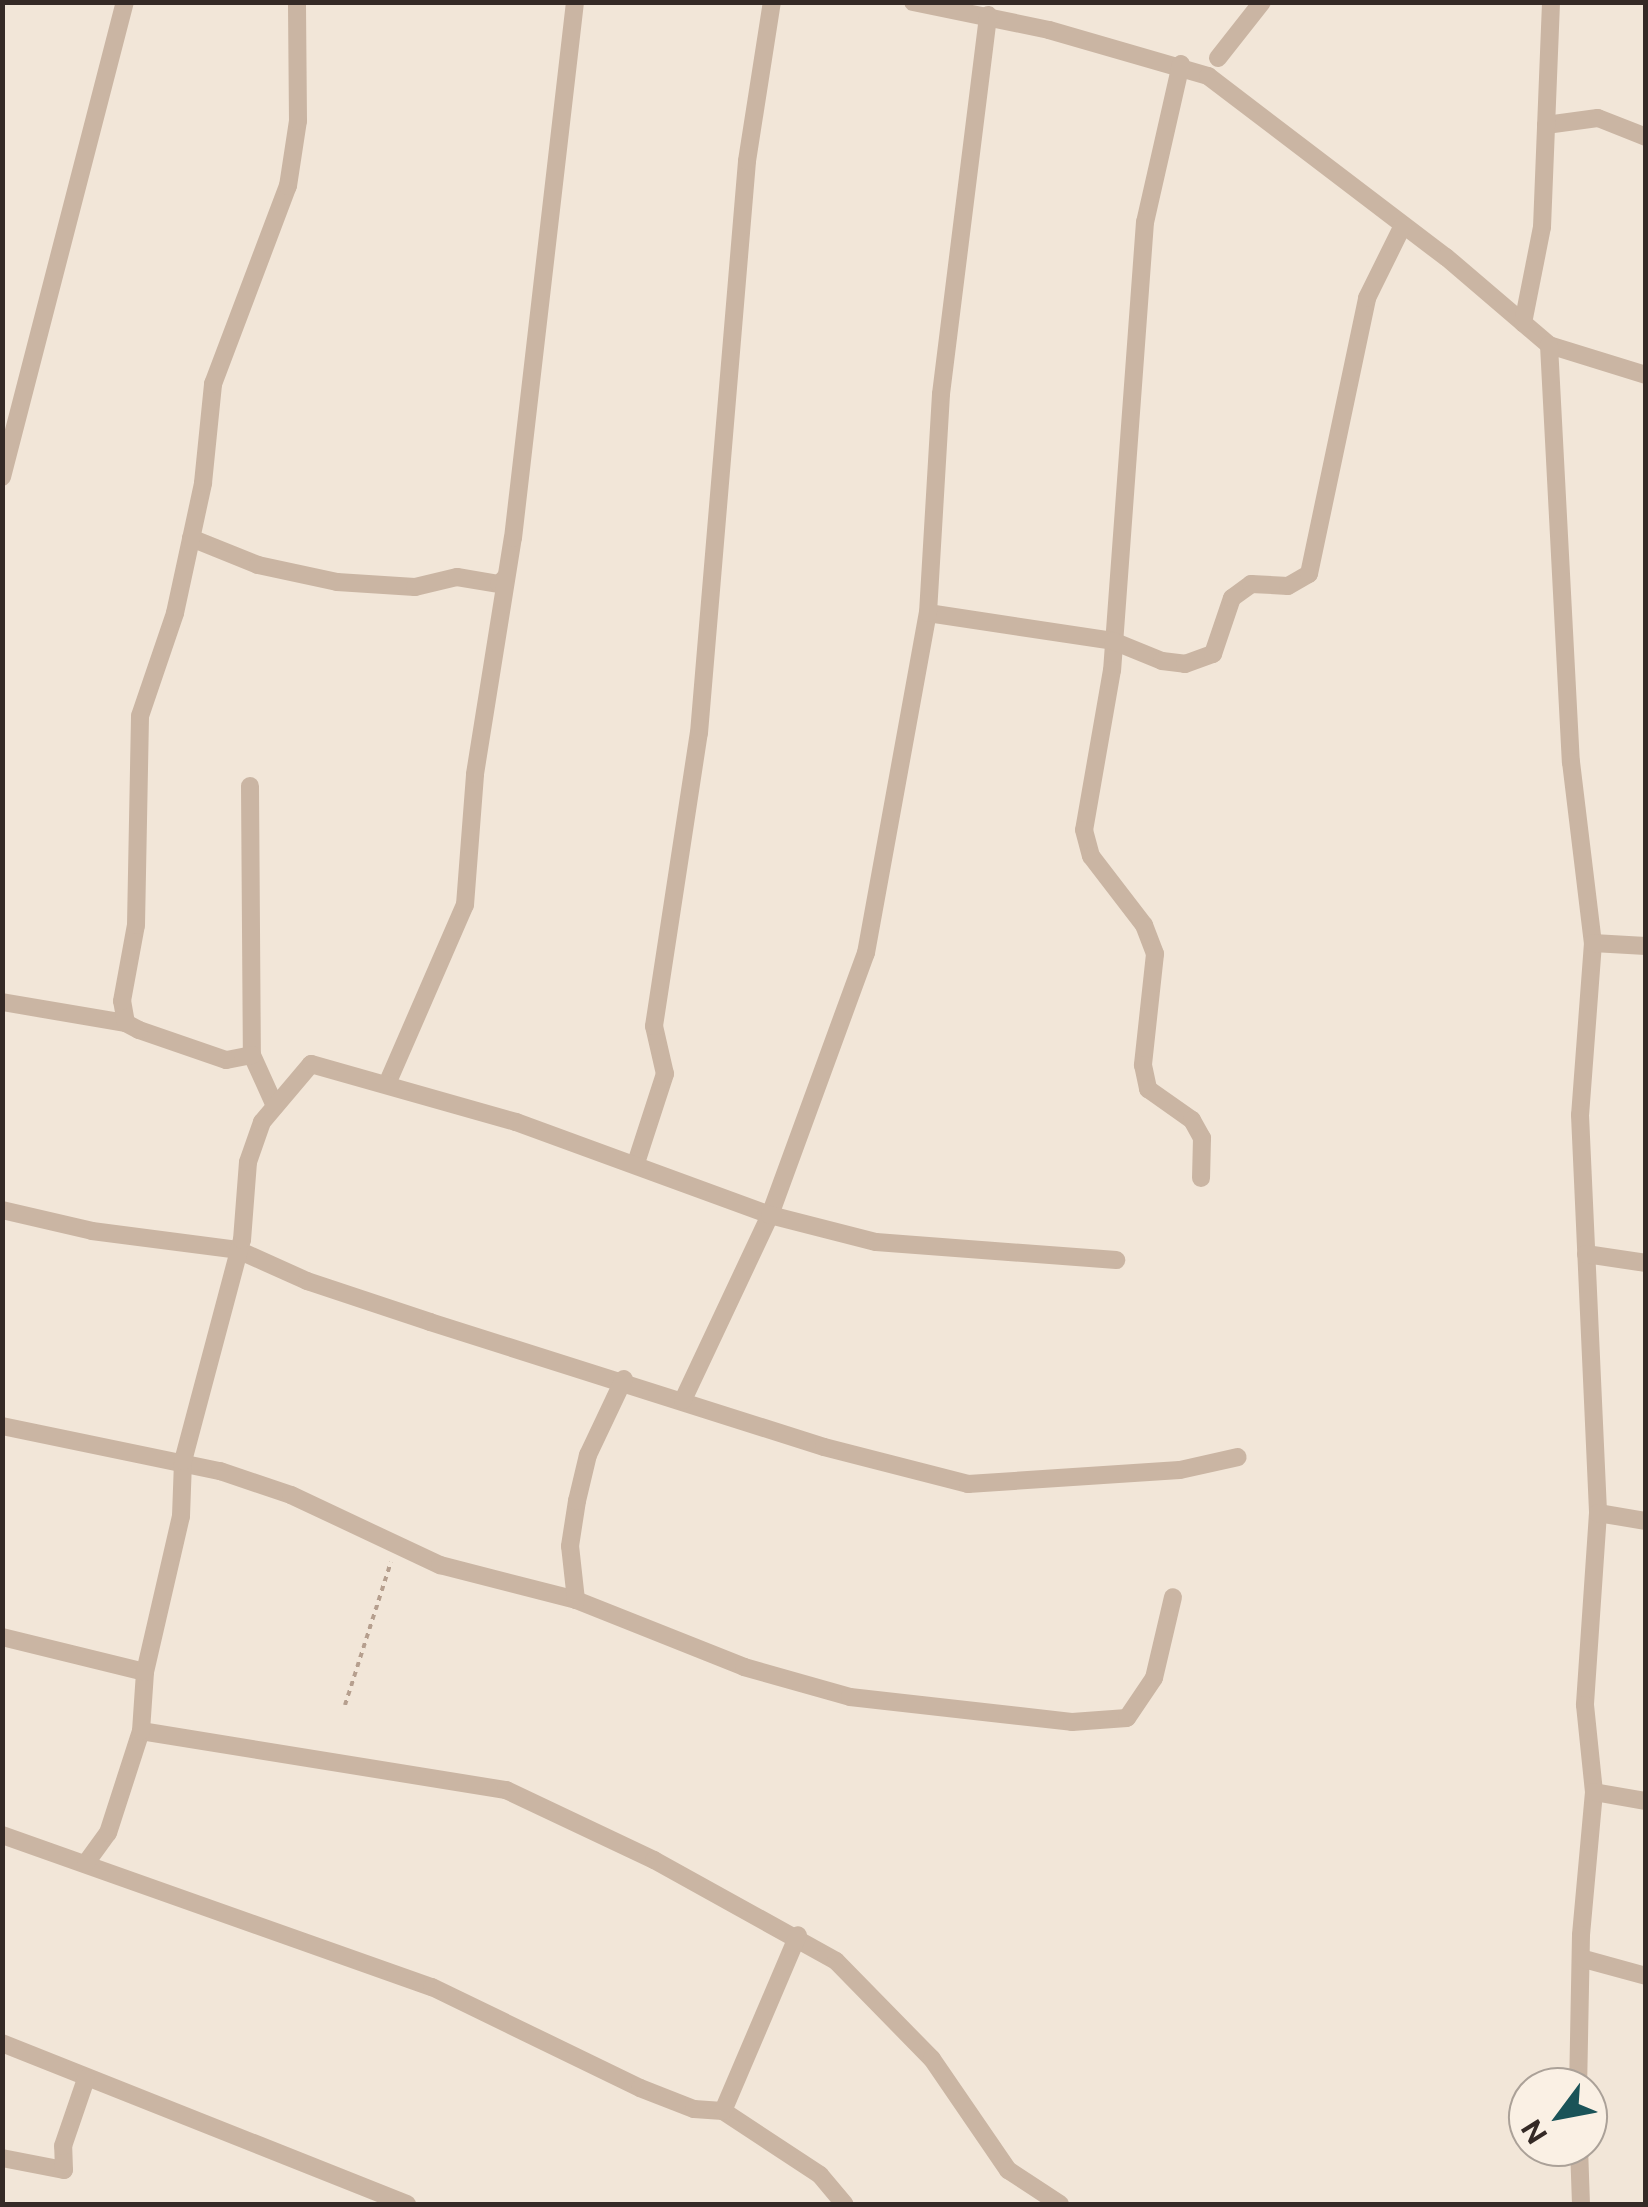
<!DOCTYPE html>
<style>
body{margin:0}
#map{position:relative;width:1648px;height:2207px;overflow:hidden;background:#f2e6d8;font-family:"Public Sans",sans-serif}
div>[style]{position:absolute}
.path>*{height:4px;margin-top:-2px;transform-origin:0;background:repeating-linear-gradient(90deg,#b69f8e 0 5px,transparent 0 10px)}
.minor>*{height:18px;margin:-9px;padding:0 9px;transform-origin:9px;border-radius:9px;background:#cab5a3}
span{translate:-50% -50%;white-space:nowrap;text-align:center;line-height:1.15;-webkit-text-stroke:8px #faf0e4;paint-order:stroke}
.frame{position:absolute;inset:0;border:5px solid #352a26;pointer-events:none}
.north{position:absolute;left:1508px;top:2067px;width:100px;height:100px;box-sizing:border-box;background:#faf0e4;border:2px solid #aba198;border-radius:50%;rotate:238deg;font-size:28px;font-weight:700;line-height:40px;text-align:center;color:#352a26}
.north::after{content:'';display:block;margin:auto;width:35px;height:45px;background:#1a5358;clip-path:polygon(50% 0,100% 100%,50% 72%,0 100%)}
</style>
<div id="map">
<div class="path">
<div style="left:345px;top:1705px;width:150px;rotate:-72.2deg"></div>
</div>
<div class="minor">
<div style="left:913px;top:2px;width:139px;rotate:11.6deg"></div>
<div style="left:1049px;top:30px;width:166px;rotate:16.1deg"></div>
<div style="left:1208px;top:76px;width:299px;rotate:37.3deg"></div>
<div style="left:1446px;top:257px;width:135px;rotate:40.5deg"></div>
<div style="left:1549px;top:345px;width:102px;rotate:17.2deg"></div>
<div style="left:1218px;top:58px;width:71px;rotate:-51.8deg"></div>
<div style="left:1181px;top:64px;width:162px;rotate:102.8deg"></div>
<div style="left:1145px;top:222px;width:449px;rotate:94.2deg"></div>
<div style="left:1112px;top:670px;width:162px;rotate:99.9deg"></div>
<div style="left:1084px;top:830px;width:27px;rotate:75deg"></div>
<div style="left:1091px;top:856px;width:87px;rotate:52.5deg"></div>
<div style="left:1144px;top:925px;width:31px;rotate:69deg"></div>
<div style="left:1155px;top:954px;width:112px;rotate:96.2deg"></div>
<div style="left:1143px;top:1065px;width:25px;rotate:78deg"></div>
<div style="left:1148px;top:1089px;width:54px;rotate:35.2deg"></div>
<div style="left:1192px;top:1120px;width:21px;rotate:61deg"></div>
<div style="left:1202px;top:1138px;width:40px;rotate:91.4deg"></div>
<div style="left:1546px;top:125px;width:52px;rotate:-7.7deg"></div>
<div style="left:1598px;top:118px;width:52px;rotate:21.6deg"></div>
<div style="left:1523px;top:323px;width:98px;rotate:-78.8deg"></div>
<div style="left:1542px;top:227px;width:225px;rotate:-87.7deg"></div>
<div style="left:1549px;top:345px;width:418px;rotate:87deg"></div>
<div style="left:1571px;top:762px;width:182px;rotate:83.1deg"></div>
<div style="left:1593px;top:943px;width:172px;rotate:94.3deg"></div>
<div style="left:1580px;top:1115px;width:398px;rotate:87.4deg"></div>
<div style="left:1598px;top:1513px;width:192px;rotate:93.9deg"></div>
<div style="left:1585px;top:1705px;width:87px;rotate:84.1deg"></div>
<div style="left:1594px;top:1792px;width:144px;rotate:95.2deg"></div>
<div style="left:1581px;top:1935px;width:152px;rotate:91.1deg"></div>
<div style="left:2px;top:477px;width:491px;rotate:-75.5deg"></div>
<div style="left:191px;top:538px;width:72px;rotate:21.9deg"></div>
<div style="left:258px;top:565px;width:81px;rotate:12.1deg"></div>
<div style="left:337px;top:582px;width:78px;rotate:3.7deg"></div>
<div style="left:415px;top:587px;width:43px;rotate:-13.4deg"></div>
<div style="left:457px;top:577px;width:43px;rotate:9.5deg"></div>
<div style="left:499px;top:584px;width:10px;rotate:-45deg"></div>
<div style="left:928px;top:613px;width:187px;rotate:8.6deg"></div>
<div style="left:1113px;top:641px;width:53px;rotate:22.2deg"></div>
<div style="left:1162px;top:661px;width:23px;rotate:7deg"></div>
<div style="left:1185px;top:664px;width:30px;rotate:-20deg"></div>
<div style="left:1213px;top:654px;width:59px;rotate:-71.3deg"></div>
<div style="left:1232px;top:598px;width:24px;rotate:-36deg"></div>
<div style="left:1251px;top:584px;width:37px;rotate:3deg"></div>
<div style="left:1288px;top:586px;width:24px;rotate:-30deg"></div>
<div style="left:1309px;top:574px;width:282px;rotate:-78.1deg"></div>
<div style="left:1367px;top:298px;width:81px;rotate:-63.7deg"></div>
<div style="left:250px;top:786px;width:269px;rotate:89.6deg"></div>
<div style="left:1593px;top:943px;width:53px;rotate:3.2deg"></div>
<div style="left:2px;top:1002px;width:126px;rotate:9.6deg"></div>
<div style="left:387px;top:1084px;width:195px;rotate:-66.5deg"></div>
<div style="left:465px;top:905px;width:131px;rotate:-85.6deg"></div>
<div style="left:475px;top:774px;width:239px;rotate:-80.9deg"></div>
<div style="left:513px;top:538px;width:540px;rotate:-83.4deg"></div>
<div style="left:275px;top:1106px;width:56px;rotate:-114.3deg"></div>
<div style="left:252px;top:1055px;width:26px;rotate:169deg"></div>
<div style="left:226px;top:1060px;width:92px;rotate:-161deg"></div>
<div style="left:139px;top:1030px;width:15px;rotate:-152deg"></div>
<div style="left:126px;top:1023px;width:22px;rotate:-100deg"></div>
<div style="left:122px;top:1001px;width:77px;rotate:-79.6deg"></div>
<div style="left:136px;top:925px;width:209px;rotate:-88.9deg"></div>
<div style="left:140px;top:716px;width:109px;rotate:-71.2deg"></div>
<div style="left:175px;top:613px;width:133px;rotate:-77.8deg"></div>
<div style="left:203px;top:483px;width:100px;rotate:-84.2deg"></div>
<div style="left:213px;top:384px;width:212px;rotate:-69.3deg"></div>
<div style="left:288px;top:186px;width:66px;rotate:-81.3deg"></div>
<div style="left:298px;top:121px;width:119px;rotate:-90.5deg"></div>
<div style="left:636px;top:1163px;width:94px;rotate:-72deg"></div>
<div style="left:665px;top:1074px;width:49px;rotate:-102.9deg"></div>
<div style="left:654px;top:1026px;width:296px;rotate:-81.3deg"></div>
<div style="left:699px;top:733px;width:574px;rotate:-85.2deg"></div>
<div style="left:747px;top:161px;width:161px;rotate:-81.1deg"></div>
<div style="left:2px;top:1210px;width:92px;rotate:13.1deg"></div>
<div style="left:92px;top:1231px;width:147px;rotate:7.4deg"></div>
<div style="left:238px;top:1250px;width:76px;rotate:24.2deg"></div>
<div style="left:307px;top:1281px;width:130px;rotate:18.4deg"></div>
<div style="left:430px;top:1322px;width:413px;rotate:17.6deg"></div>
<div style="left:824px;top:1447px;width:149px;rotate:14.4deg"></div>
<div style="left:968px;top:1484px;width:212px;rotate:-3.8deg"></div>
<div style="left:1180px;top:1470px;width:59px;rotate:-12.6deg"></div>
<div style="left:1586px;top:1254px;width:61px;rotate:8.5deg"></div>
<div style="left:683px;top:1400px;width:204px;rotate:-64.8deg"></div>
<div style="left:770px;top:1215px;width:279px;rotate:-69.9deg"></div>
<div style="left:866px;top:953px;width:346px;rotate:-79.7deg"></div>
<div style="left:928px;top:613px;width:219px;rotate:-86.6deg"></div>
<div style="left:941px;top:394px;width:382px;rotate:-82.9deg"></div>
<div style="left:2px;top:1426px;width:223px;rotate:11.7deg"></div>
<div style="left:220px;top:1471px;width:75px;rotate:18.7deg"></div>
<div style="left:291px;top:1495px;width:165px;rotate:25.2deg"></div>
<div style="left:440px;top:1565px;width:140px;rotate:14.4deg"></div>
<div style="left:576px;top:1600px;width:181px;rotate:21.7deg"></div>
<div style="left:744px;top:1667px;width:110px;rotate:15.8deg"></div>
<div style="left:850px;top:1697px;width:223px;rotate:6.4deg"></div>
<div style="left:1072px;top:1722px;width:55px;rotate:-4.2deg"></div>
<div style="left:1127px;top:1718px;width:48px;rotate:-56deg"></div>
<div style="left:1154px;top:1678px;width:83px;rotate:-76.8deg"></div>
<div style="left:1598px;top:1513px;width:49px;rotate:9.5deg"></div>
<div style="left:576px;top:1600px;width:54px;rotate:-96.3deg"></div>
<div style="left:570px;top:1546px;width:46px;rotate:-81.2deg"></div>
<div style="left:577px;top:1501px;width:47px;rotate:-76.6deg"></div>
<div style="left:588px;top:1455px;width:84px;rotate:-64.7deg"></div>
<div style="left:2px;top:1637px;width:147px;rotate:13.8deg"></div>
<div style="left:141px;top:1731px;width:370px;rotate:9.2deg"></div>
<div style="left:506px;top:1790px;width:164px;rotate:25.3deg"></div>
<div style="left:654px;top:1860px;width:208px;rotate:29deg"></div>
<div style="left:836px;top:1961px;width:137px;rotate:45.6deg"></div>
<div style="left:932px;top:2059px;width:135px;rotate:55.6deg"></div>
<div style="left:1008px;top:2170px;width:62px;rotate:33.2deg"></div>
<div style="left:1594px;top:1792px;width:53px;rotate:9.8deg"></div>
<div style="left:2px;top:1835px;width:456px;rotate:19.5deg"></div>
<div style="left:432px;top:1987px;width:231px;rotate:25.9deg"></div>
<div style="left:640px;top:2088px;width:58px;rotate:21.3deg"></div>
<div style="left:694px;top:2109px;width:29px;rotate:4deg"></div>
<div style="left:723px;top:2111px;width:116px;rotate:33.4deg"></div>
<div style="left:820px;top:2175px;width:38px;rotate:50deg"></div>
<div style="left:86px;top:1863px;width:37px;rotate:-54deg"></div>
<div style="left:108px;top:1833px;width:107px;rotate:-72.1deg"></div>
<div style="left:141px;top:1731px;width:59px;rotate:-86.1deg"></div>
<div style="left:145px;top:1672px;width:160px;rotate:-77deg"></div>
<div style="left:181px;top:1516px;width:55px;rotate:-87.9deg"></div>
<div style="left:183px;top:1461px;width:229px;rotate:-75.1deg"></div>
<div style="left:242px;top:1240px;width:78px;rotate:-85.6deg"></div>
<div style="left:248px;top:1162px;width:42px;rotate:-70.7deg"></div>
<div style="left:262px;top:1122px;width:76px;rotate:-49.8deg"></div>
<div style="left:311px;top:1064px;width:213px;rotate:15.8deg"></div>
<div style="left:516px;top:1122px;width:270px;rotate:20.1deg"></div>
<div style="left:770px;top:1215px;width:109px;rotate:14.3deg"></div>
<div style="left:876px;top:1242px;width:241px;rotate:4.3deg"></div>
<div style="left:1584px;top:1959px;width:64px;rotate:15.3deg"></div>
<div style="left:2px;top:2043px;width:436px;rotate:21.7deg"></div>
<div style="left:723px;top:2111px;width:191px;rotate:-66.9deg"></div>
<div style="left:1579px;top:2147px;width:57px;rotate:88deg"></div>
<div style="left:2px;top:2158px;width:63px;rotate:11deg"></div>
<div style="left:64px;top:2170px;width:24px;rotate:-92deg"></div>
<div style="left:63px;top:2146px;width:71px;rotate:-71.1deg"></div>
</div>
<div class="frame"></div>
<div class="north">N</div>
</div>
